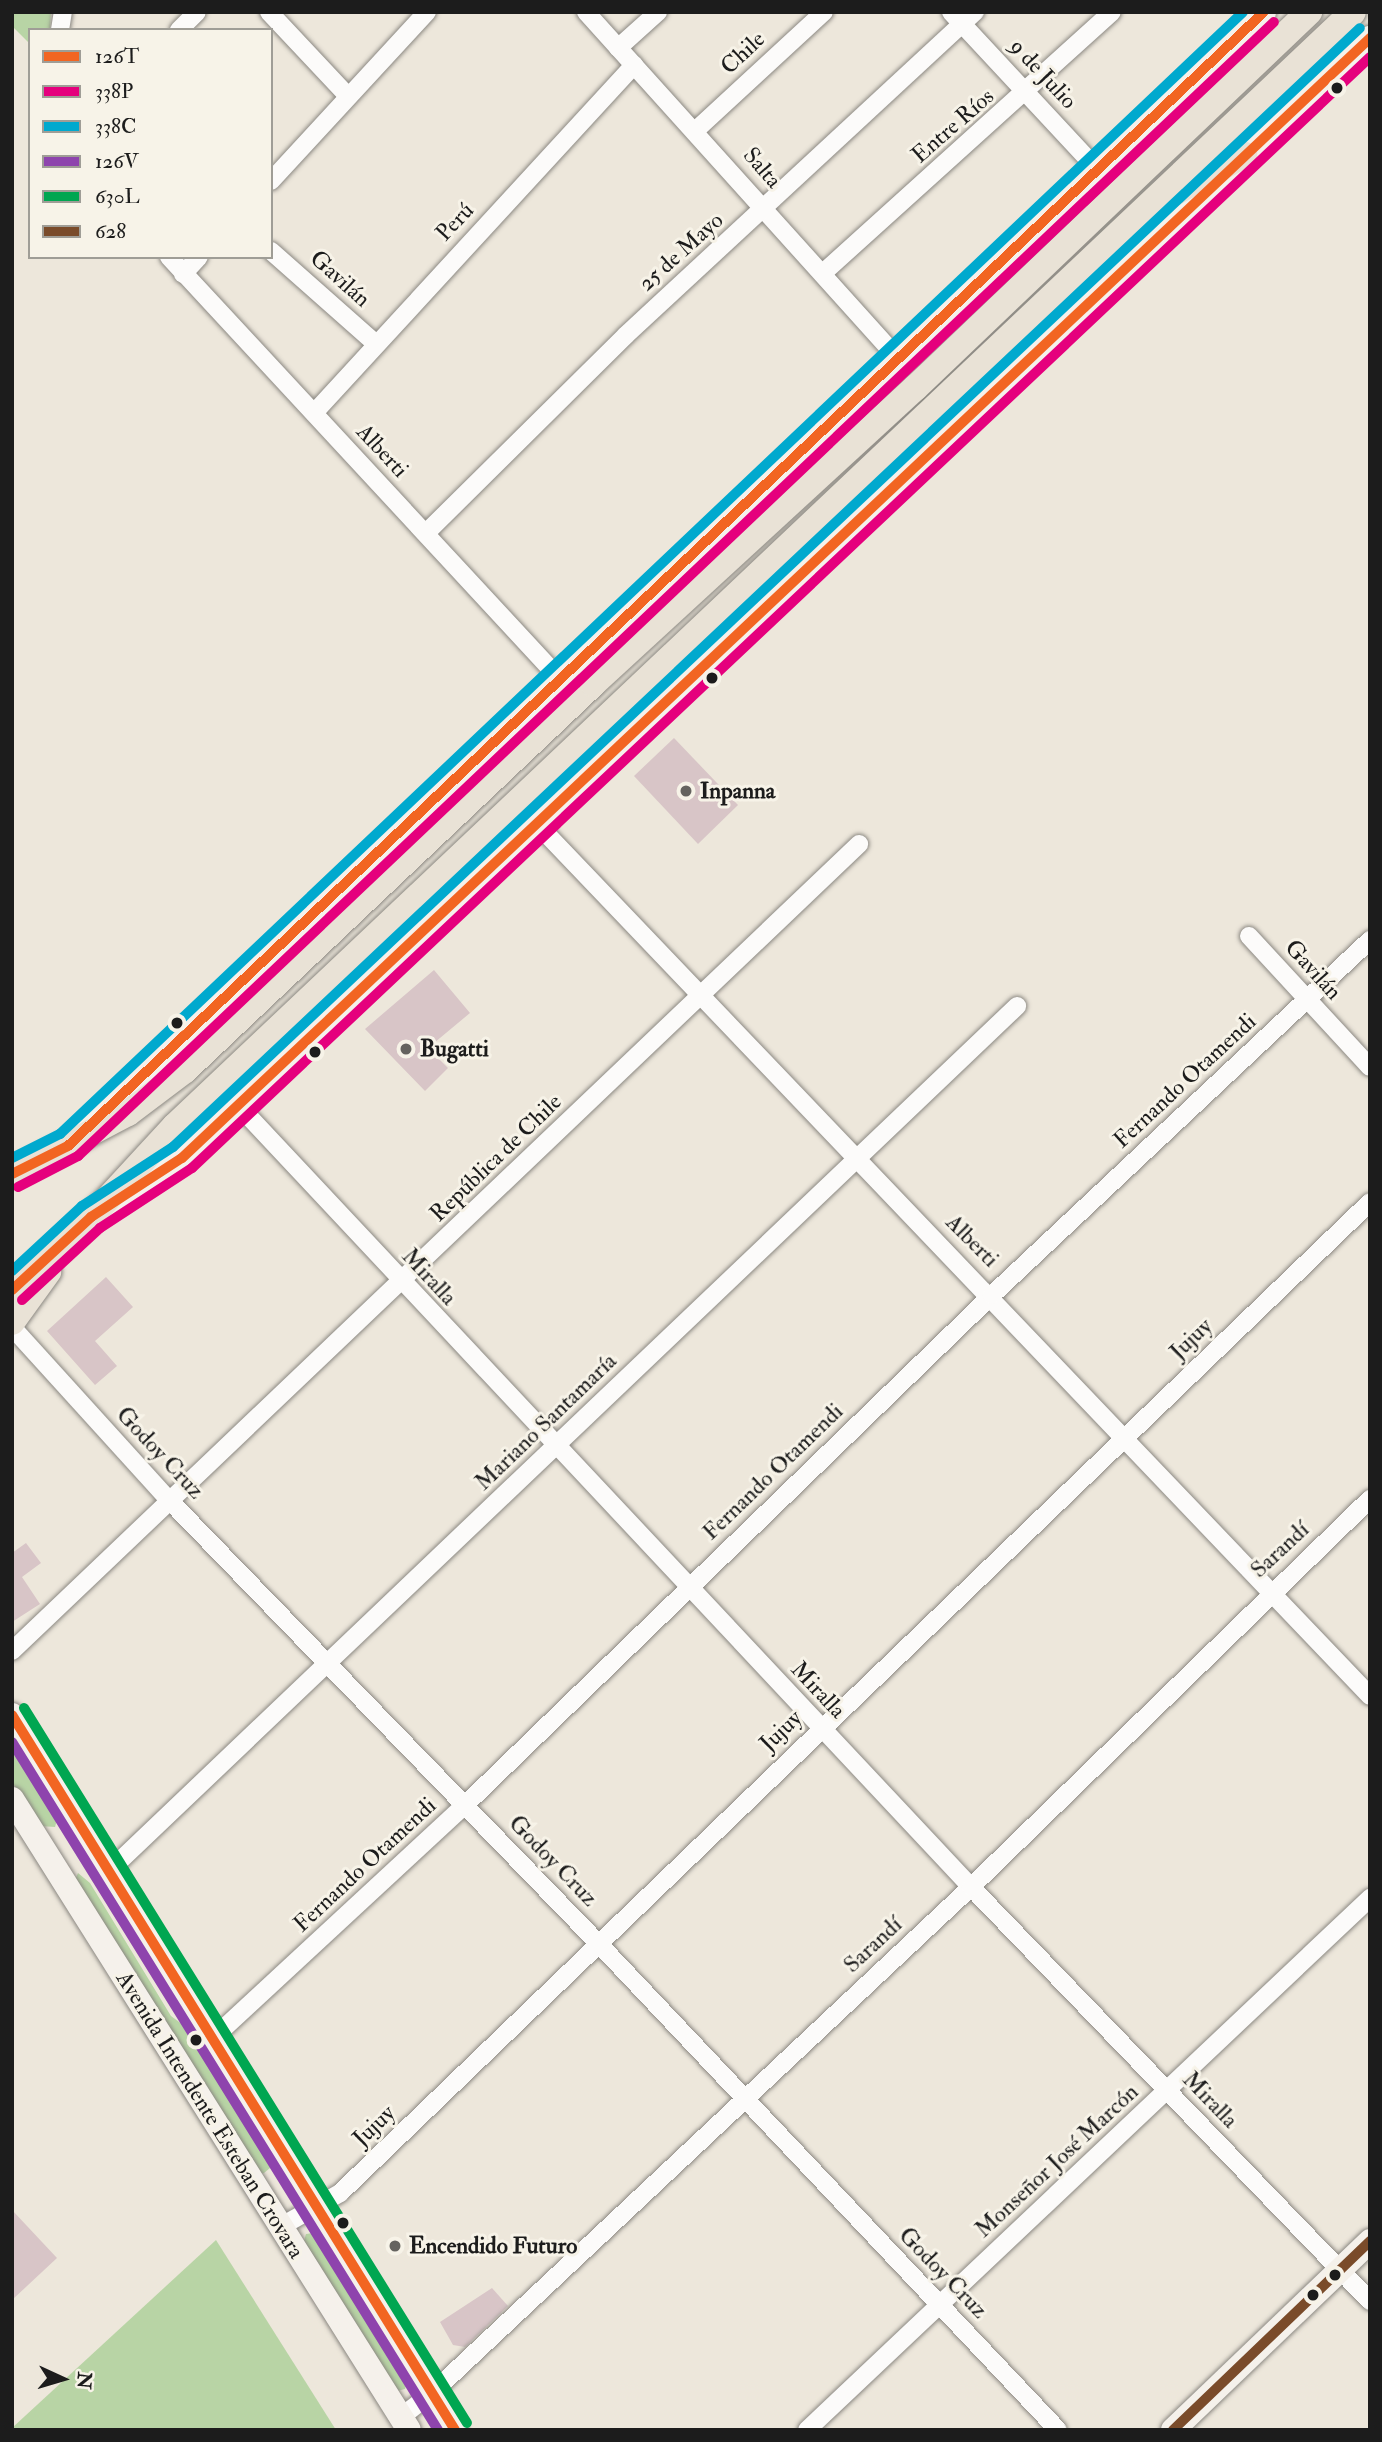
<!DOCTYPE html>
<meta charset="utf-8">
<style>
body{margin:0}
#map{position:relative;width:1382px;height:2442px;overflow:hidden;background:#ede7db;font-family:"IM FELL Double Pica",serif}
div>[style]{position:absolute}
.green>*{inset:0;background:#b8d4a5}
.building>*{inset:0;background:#d8c5c7}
.roads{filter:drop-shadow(0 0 2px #8b8882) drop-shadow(0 0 2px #8b8882)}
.street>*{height:18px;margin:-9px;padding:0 9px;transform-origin:9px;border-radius:9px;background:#fcfbfa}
.secondary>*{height:24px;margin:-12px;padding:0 12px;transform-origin:12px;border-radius:12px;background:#f5f1eb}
.primary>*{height:26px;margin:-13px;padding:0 13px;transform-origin:13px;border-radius:13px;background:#e9e2d6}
.bus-1>*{height:10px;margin:-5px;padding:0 5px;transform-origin:5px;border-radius:5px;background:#f26522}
.bus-2>*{height:10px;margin:-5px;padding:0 5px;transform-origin:5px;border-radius:5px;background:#e5007d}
.bus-3>*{height:10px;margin:-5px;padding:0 5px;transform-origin:5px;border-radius:5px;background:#00a9ce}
.bus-4>*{height:10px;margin:-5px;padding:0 5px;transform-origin:5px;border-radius:5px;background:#8e44ad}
.bus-5>*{height:10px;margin:-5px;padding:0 5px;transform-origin:5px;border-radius:5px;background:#00a651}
.bus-6>*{height:10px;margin:-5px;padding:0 5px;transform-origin:5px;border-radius:5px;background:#7a4b2a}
.dots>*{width:19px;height:19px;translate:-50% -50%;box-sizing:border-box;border:4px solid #f7f3e8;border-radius:50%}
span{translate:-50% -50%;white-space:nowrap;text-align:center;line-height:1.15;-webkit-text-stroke:6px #f7f3e8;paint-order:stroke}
.street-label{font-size:23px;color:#1c1c1c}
.poi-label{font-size:23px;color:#1c1c1c;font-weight:700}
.left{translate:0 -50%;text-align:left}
.frame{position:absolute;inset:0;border:14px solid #1c1c1c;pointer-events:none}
.legend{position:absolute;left:28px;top:28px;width:245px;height:231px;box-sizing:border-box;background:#f7f3e8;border:2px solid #9f9d96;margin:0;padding:9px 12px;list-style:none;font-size:21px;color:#1c1c1c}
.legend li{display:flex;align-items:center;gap:14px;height:35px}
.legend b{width:35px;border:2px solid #9f9d96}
.north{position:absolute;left:28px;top:2344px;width:70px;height:70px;-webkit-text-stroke:5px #f7f3e8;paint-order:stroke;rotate:94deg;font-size:19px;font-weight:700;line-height:28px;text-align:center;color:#1c1c1c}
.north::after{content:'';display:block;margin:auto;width:24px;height:32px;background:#1c1c1c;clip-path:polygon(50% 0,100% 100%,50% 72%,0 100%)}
</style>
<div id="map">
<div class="green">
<div style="clip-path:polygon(12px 12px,51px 12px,50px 30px,30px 30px,30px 44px,12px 26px)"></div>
<div style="clip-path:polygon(12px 1739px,59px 1813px,55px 1827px,40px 1826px,12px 1782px)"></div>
<div style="clip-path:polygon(78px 1873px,90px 1883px,171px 2016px,194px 2033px,271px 2156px,270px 2168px,264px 2173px,260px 2174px,75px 1880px)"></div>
<div style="clip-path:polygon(313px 2233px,323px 2239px,409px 2376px,405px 2389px,397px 2391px,304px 2241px,306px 2234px)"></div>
<div style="clip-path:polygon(216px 2240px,336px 2430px,12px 2430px,12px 2428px)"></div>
</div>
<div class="building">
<div style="clip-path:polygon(674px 738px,738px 805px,698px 844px,634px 776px)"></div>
<div style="clip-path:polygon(434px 970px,470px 1013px,428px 1048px,448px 1068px,425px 1091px,365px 1029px)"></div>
<div style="clip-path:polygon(106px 1277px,133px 1307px,95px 1341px,117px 1366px,95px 1385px,47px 1331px)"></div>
<div style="clip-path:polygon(26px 1543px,41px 1563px,22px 1577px,40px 1604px,12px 1622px,12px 1553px)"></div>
<div style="clip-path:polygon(12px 2210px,57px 2258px,12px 2300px)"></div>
<div style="clip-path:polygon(492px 2288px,508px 2306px,465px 2347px,453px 2345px,440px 2322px)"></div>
</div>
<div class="roads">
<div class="street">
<div style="left:269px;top:12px;width:115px;rotate:46.8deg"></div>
<div style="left:586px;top:12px;width:467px;rotate:48deg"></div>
<div style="left:951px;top:12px;width:216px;rotate:47.1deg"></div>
<div style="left:60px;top:30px;width:18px;rotate:-81deg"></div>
<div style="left:179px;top:30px;width:25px;rotate:-45deg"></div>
<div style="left:618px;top:48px;width:54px;rotate:-42deg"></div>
<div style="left:696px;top:130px;width:174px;rotate:-42.7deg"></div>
<div style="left:271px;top:181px;width:230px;rotate:-47.3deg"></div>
<div style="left:271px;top:251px;width:140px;rotate:41.5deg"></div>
<div style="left:169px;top:257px;width:574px;rotate:47.19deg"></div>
<div style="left:823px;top:273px;width:389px;rotate:-42.1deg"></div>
<div style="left:183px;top:274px;width:23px;rotate:-47deg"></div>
<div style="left:314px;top:413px;width:473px;rotate:-47.4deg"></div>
<div style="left:426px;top:533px;width:281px;rotate:-44.7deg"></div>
<div style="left:626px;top:335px;width:476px;rotate:-42.8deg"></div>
<div style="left:537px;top:824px;width:1206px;rotate:46.31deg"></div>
<div style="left:1249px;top:936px;width:178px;rotate:47.3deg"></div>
<div style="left:238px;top:1105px;width:1072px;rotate:46.85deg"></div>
<div style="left:971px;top:1887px;width:575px;rotate:46.06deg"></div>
<div style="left:12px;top:1327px;width:235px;rotate:47.8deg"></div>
<div style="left:170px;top:1501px;width:617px;rotate:45.92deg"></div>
<div style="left:599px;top:1944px;width:668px;rotate:46.64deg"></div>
<div style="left:12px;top:1651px;width:1170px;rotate:-43.61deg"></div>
<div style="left:107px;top:1873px;width:1257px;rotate:-43.61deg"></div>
<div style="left:211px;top:2040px;width:346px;rotate:-42.8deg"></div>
<div style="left:465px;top:1805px;width:733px;rotate:-44.06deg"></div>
<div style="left:992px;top:1295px;width:519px;rotate:-43.2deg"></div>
<div style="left:280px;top:2227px;width:69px;rotate:-29.5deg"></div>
<div style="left:340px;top:2193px;width:1429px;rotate:-43.89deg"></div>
<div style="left:401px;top:2417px;width:39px;rotate:-38deg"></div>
<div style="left:432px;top:2393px;width:739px;rotate:-43.19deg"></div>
<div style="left:971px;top:1887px;width:557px;rotate:-44.2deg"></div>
<div style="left:807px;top:2430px;width:775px;rotate:-43.38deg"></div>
</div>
<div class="secondary">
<div style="left:78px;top:1136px;width:1634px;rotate:-43.46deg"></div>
<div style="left:106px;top:1207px;width:90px;rotate:-32.8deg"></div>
<div style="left:182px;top:1158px;width:1633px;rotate:-43.31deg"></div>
<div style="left:12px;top:1715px;width:841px;rotate:58.22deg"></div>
<div style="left:12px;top:1799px;width:745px;rotate:57.82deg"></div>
<div style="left:1173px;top:2430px;width:273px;rotate:-43.8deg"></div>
</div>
<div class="primary">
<div style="left:1174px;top:193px;width:80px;rotate:-28.5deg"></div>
<div style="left:12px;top:1174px;width:131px;rotate:-27.7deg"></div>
<div style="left:128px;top:1113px;width:71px;rotate:-37deg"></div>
<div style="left:185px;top:1070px;width:562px;rotate:-43.41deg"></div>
<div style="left:593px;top:684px;width:437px;rotate:-42.6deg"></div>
<div style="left:915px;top:388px;width:545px;rotate:-43.66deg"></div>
<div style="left:12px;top:1290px;width:108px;rotate:-42.7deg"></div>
<div style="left:91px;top:1217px;width:124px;rotate:-47.3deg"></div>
<div style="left:175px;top:1126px;width:1621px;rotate:-43.4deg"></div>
<div style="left:12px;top:1322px;width:62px;rotate:-54.2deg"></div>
</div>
</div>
<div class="bus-1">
<div style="left:12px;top:1174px;width:63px;rotate:-26.6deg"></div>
<div style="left:68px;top:1146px;width:1648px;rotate:-43.48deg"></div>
<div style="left:12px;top:1290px;width:108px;rotate:-42.7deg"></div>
<div style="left:91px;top:1217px;width:108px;rotate:-33deg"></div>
<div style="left:182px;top:1158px;width:1633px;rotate:-43.31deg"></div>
<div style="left:12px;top:1715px;width:841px;rotate:58.22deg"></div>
</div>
<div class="bus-2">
<div style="left:18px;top:1187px;width:68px;rotate:-27.3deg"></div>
<div style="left:78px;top:1156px;width:1648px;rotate:-43.48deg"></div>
<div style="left:22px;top:1300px;width:106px;rotate:-42.7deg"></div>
<div style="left:100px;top:1228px;width:110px;rotate:-33.1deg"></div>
<div style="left:192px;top:1168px;width:1619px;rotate:-43.32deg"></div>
</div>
<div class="bus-3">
<div style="left:12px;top:1158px;width:54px;rotate:-26.6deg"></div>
<div style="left:60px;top:1134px;width:1630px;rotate:-43.48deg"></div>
<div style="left:12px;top:1271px;width:96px;rotate:-42.9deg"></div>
<div style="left:82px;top:1206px;width:108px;rotate:-33deg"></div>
<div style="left:173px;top:1147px;width:1631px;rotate:-43.31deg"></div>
</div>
<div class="bus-4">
<div style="left:12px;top:1742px;width:809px;rotate:58.23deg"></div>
</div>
<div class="bus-5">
<div style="left:24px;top:1708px;width:841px;rotate:58.22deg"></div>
</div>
<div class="bus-6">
<div style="left:1173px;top:2430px;width:273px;rotate:-43.8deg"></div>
</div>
<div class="dots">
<div style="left:1337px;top:88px;background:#1c1c1c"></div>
<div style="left:712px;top:678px;background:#1c1c1c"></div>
<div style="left:686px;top:791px;background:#65635f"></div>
<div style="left:177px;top:1023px;background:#1c1c1c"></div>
<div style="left:406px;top:1049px;background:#65635f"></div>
<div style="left:315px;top:1052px;background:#1c1c1c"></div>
<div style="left:196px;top:2040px;background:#1c1c1c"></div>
<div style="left:343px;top:2223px;background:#1c1c1c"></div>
<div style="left:395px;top:2246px;background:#65635f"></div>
<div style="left:1335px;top:2275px;background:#1c1c1c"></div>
<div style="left:1313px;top:2295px;background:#1c1c1c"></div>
</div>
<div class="street-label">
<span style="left:743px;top:53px;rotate:-43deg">Chile</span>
<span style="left:1043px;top:74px;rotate:47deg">9 de Julio</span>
<span style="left:953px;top:126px;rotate:-41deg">Entre Ríos</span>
<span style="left:762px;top:168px;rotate:49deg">Salta</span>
<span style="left:455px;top:222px;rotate:-47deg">Perú</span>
<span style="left:681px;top:252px;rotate:-42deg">25 de Mayo</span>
<span style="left:340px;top:279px;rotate:42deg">Gavilán</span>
<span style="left:382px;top:451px;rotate:47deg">Alberti</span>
<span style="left:1313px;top:970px;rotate:48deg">Gavilán</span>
<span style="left:1185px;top:1081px;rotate:-43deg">Fernando Otamendi</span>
<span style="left:496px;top:1158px;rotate:-44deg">República de Chile</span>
<span style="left:972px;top:1241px;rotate:45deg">Alberti</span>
<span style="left:429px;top:1277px;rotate:47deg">Miralla</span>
<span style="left:1191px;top:1339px;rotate:-44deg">Jujuy</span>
<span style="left:546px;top:1422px;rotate:-44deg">Mariano Santamaría</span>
<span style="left:160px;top:1453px;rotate:47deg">Godoy Cruz</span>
<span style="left:773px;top:1472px;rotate:-44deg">Fernando Otamendi</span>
<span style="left:1280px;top:1550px;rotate:-43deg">Sarandí</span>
<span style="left:818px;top:1690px;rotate:47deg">Miralla</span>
<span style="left:781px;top:1731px;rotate:-44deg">Jujuy</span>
<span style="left:553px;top:1861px;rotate:46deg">Godoy Cruz</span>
<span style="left:365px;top:1865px;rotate:-43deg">Fernando Otamendi</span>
<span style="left:873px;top:1945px;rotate:-43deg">Sarandí</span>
<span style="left:1210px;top:2100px;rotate:46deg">Miralla</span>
<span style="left:210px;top:2115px;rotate:58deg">Avenida Intendente Esteban Crovara</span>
<span style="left:374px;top:2126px;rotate:-44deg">Jujuy</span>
<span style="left:1057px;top:2161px;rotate:-43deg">Monseñor José Marcón</span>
<span style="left:943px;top:2273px;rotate:46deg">Godoy Cruz</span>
</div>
<div class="poi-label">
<span class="left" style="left:700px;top:791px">Inpanna</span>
<span class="left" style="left:420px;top:1049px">Bugatti</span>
<span class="left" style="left:409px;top:2246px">Encendido Futuro</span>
</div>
<div class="frame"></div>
<ul class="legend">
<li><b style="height:9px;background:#f26522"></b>126T</li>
<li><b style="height:9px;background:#e5007d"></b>338P</li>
<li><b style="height:9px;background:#00a9ce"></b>338C</li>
<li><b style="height:9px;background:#8e44ad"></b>126V</li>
<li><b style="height:9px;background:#00a651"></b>630L</li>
<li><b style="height:9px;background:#7a4b2a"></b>628</li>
</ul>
<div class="north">N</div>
</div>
